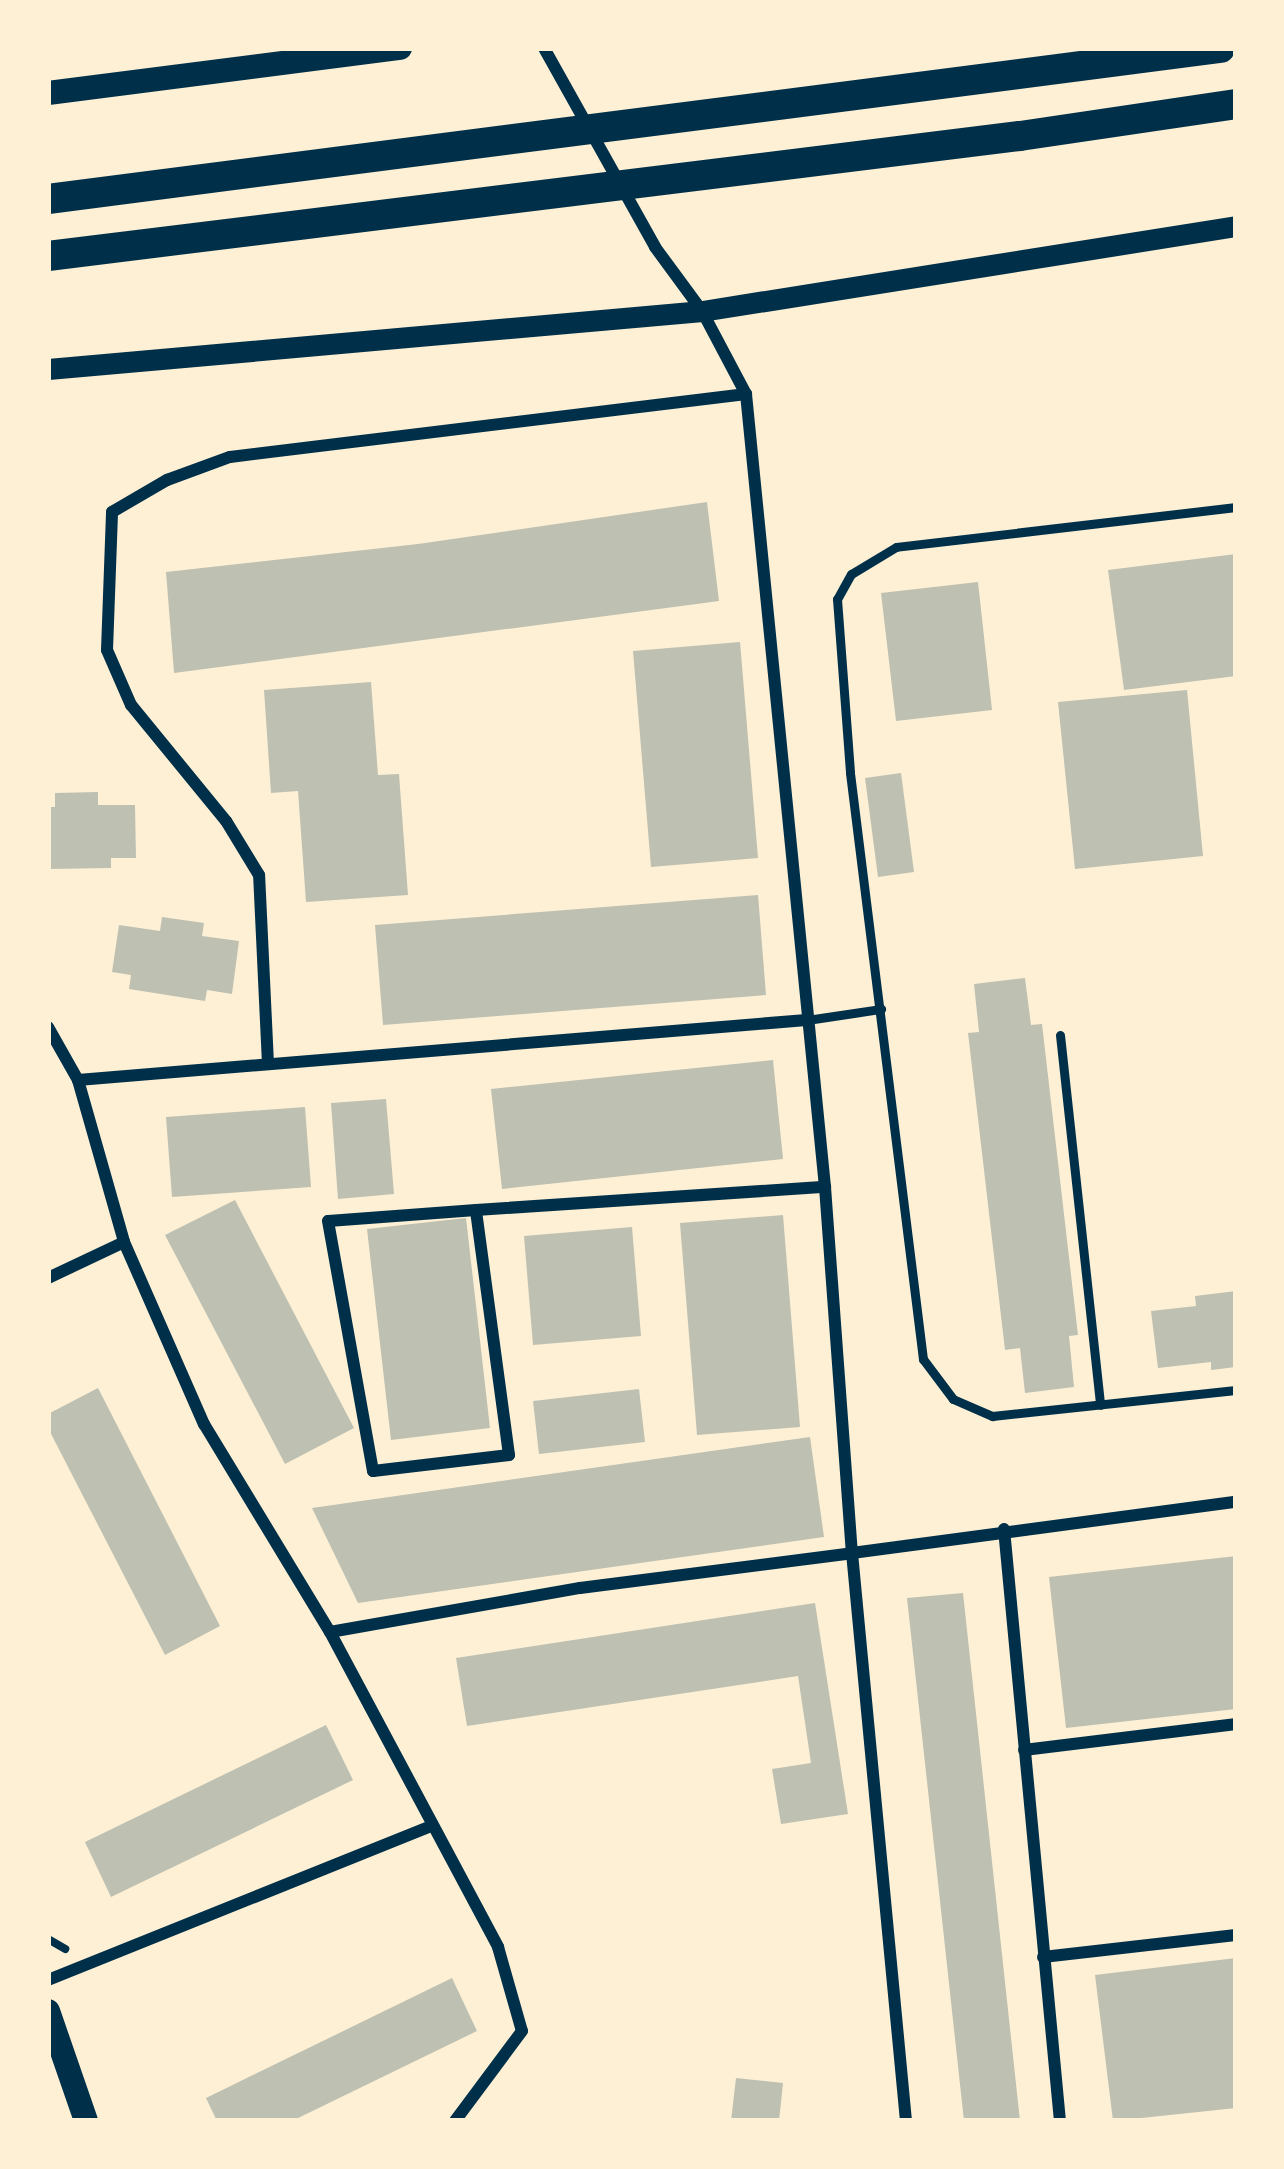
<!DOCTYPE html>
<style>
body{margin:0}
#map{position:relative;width:1284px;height:2169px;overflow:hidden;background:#fdf0d5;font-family:"DejaVu Sans",sans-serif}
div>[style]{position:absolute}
.building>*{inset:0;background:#bec0b2}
.path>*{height:8px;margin:-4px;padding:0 4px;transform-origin:4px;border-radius:4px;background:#003049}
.service>*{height:9px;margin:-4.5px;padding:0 4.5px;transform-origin:4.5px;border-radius:4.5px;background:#003049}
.minor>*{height:12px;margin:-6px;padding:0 6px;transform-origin:6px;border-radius:6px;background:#003049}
.tertiary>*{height:21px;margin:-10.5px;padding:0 10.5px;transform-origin:10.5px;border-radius:10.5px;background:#003049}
.secondary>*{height:24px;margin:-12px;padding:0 12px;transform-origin:12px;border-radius:12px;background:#003049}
.primary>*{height:30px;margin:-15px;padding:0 15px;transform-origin:15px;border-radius:15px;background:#003049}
span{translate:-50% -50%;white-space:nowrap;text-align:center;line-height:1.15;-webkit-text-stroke:10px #fdf0d5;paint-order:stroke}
.frame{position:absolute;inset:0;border:51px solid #fdf0d5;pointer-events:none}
</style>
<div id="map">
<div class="building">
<div style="clip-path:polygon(707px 502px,719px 601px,174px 673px,166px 572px,418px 544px)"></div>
<div style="clip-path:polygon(1236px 554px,1236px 676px,1124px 690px,1108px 570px)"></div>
<div style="clip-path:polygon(978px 582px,992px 710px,896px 721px,881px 593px)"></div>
<div style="clip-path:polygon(740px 642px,758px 858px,651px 867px,633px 651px)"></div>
<div style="clip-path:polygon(371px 682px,378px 775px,399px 774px,408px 895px,306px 902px,298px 791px,271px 793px,264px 690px)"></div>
<div style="clip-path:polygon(1187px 690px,1203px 856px,1075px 869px,1058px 702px)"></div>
<div style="clip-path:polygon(901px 773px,914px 872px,878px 877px,865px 778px)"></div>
<div style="clip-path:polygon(98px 792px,98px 805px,135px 805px,136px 858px,111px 858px,111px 868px,48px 869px,48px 807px,55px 807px,55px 793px)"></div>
<div style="clip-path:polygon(758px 895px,766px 995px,383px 1025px,375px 925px)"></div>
<div style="clip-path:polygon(162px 917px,204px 923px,202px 936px,239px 941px,232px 994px,207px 990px,205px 1001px,129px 989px,131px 975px,112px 972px,119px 925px,160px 931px)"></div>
<div style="clip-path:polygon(1025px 978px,1031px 1025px,1042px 1024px,1078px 1335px,1069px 1336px,1074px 1387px,1025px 1393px,1020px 1348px,1005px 1350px,968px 1033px,979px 1032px,974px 984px)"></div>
<div style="clip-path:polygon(773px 1060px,783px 1159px,502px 1189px,491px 1089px)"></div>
<div style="clip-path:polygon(386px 1099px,394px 1194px,338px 1199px,331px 1103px)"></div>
<div style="clip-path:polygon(305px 1107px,311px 1187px,172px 1197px,166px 1117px)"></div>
<div style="clip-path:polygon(235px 1200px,354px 1428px,285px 1464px,165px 1235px)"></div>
<div style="clip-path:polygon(783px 1215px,800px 1427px,697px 1435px,680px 1223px)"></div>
<div style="clip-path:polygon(466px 1218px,490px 1428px,391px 1440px,367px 1229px)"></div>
<div style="clip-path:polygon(632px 1227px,641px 1336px,533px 1345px,524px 1236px)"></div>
<div style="clip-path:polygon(1236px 1291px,1236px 1367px,1211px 1370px,1211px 1362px,1158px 1368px,1151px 1311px,1196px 1306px,1195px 1296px)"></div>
<div style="clip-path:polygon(98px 1388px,220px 1626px,165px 1655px,48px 1428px,48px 1414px)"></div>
<div style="clip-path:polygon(639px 1389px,645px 1442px,539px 1454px,533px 1401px)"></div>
<div style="clip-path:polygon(810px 1437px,824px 1537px,358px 1603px,312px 1508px)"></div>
<div style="clip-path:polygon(1236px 1556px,1236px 1709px,1066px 1728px,1049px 1577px)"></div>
<div style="clip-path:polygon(963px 1593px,1020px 2121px,964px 2121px,907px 1598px)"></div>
<div style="clip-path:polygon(815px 1603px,848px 1814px,781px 1824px,772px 1769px,811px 1763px,798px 1676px,467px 1726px,456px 1658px)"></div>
<div style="clip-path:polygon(326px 1725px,353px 1780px,111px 1897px,85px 1842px)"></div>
<div style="clip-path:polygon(1236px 1958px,1236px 2108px,1113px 2121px,1095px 1975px)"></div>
<div style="clip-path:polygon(452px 1978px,477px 2031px,292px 2121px,217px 2121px,206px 2098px)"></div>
<div style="clip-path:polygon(736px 2078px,783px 2083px,779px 2121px,731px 2121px)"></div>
</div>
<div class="path">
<div style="left:48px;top:1939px;width:20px;rotate:30deg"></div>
</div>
<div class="service">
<div style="left:1236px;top:507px;width:342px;rotate:173.3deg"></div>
<div style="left:896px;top:547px;width:52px;rotate:149deg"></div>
<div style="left:851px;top:574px;width:29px;rotate:119deg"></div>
<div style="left:837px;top:599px;width:174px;rotate:85.7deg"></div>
<div style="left:850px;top:773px;width:591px;rotate:82.9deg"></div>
<div style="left:923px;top:1359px;width:50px;rotate:53.1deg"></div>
<div style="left:953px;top:1399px;width:43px;rotate:23.6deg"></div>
<div style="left:992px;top:1416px;width:245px;rotate:-6.1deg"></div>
<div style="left:807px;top:1020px;width:75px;rotate:-8.5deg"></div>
<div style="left:1060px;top:1035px;width:372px;rotate:83.8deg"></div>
</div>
<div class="minor">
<div style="left:544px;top:48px;width:228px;rotate:60.8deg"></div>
<div style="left:655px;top:247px;width:79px;rotate:53.7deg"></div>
<div style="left:702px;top:311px;width:94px;rotate:62.1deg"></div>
<div style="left:746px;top:394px;width:797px;rotate:84.31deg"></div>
<div style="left:825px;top:1187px;width:367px;rotate:85.8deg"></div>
<div style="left:852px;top:1553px;width:387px;rotate:-7.6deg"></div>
<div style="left:48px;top:1027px;width:61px;rotate:60.5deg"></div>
<div style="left:78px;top:1080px;width:168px;rotate:74.1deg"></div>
<div style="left:124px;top:1242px;width:199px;rotate:66.3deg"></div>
<div style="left:204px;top:1424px;width:243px;rotate:58.8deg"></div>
<div style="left:330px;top:1632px;width:357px;rotate:61.9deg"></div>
<div style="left:498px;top:1947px;width:87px;rotate:74.1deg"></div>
<div style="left:522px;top:2031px;width:112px;rotate:126.7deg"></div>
<div style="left:268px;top:1064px;width:189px;rotate:-92.7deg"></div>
<div style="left:259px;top:875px;width:63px;rotate:-121.4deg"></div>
<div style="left:226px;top:821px;width:150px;rotate:-129.3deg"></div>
<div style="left:131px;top:705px;width:60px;rotate:-113.6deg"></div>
<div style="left:107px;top:650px;width:138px;rotate:-87.9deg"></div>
<div style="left:112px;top:512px;width:64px;rotate:-30.2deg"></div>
<div style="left:167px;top:480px;width:67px;rotate:-20.1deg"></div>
<div style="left:230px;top:457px;width:520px;rotate:-6.96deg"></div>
<div style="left:78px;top:1080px;width:731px;rotate:-4.71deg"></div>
<div style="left:476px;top:1210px;width:148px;rotate:175.7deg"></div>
<div style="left:328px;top:1221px;width:254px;rotate:79.8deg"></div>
<div style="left:373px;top:1471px;width:137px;rotate:-6.7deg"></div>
<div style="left:509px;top:1455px;width:247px;rotate:-97.7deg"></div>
<div style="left:476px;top:1210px;width:350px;rotate:-3.8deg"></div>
<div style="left:48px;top:1278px;width:84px;rotate:-25.3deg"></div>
<div style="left:1004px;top:1529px;width:595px;rotate:84.6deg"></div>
<div style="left:330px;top:1632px;width:254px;rotate:-10deg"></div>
<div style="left:580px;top:1588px;width:274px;rotate:-7.3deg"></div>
<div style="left:852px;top:1553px;width:571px;rotate:84.57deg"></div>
<div style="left:1024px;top:1750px;width:214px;rotate:-7deg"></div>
<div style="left:1043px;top:1957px;width:194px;rotate:-6.5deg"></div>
<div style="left:48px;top:1980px;width:413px;rotate:-21.9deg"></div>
</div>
<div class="tertiary">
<div style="left:48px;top:369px;width:657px;rotate:-5.07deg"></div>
<div style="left:702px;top:311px;width:541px;rotate:-9.04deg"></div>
</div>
<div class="secondary">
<div style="left:48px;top:93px;width:355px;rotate:-7.3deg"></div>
<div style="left:48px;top:2011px;width:116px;rotate:70.9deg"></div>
</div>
<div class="primary">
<div style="left:48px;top:199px;width:1182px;rotate:-7.34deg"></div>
<div style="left:48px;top:256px;width:979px;rotate:-7.04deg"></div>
<div style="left:1020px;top:136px;width:218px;rotate:-8.4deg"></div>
</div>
<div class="frame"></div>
</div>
